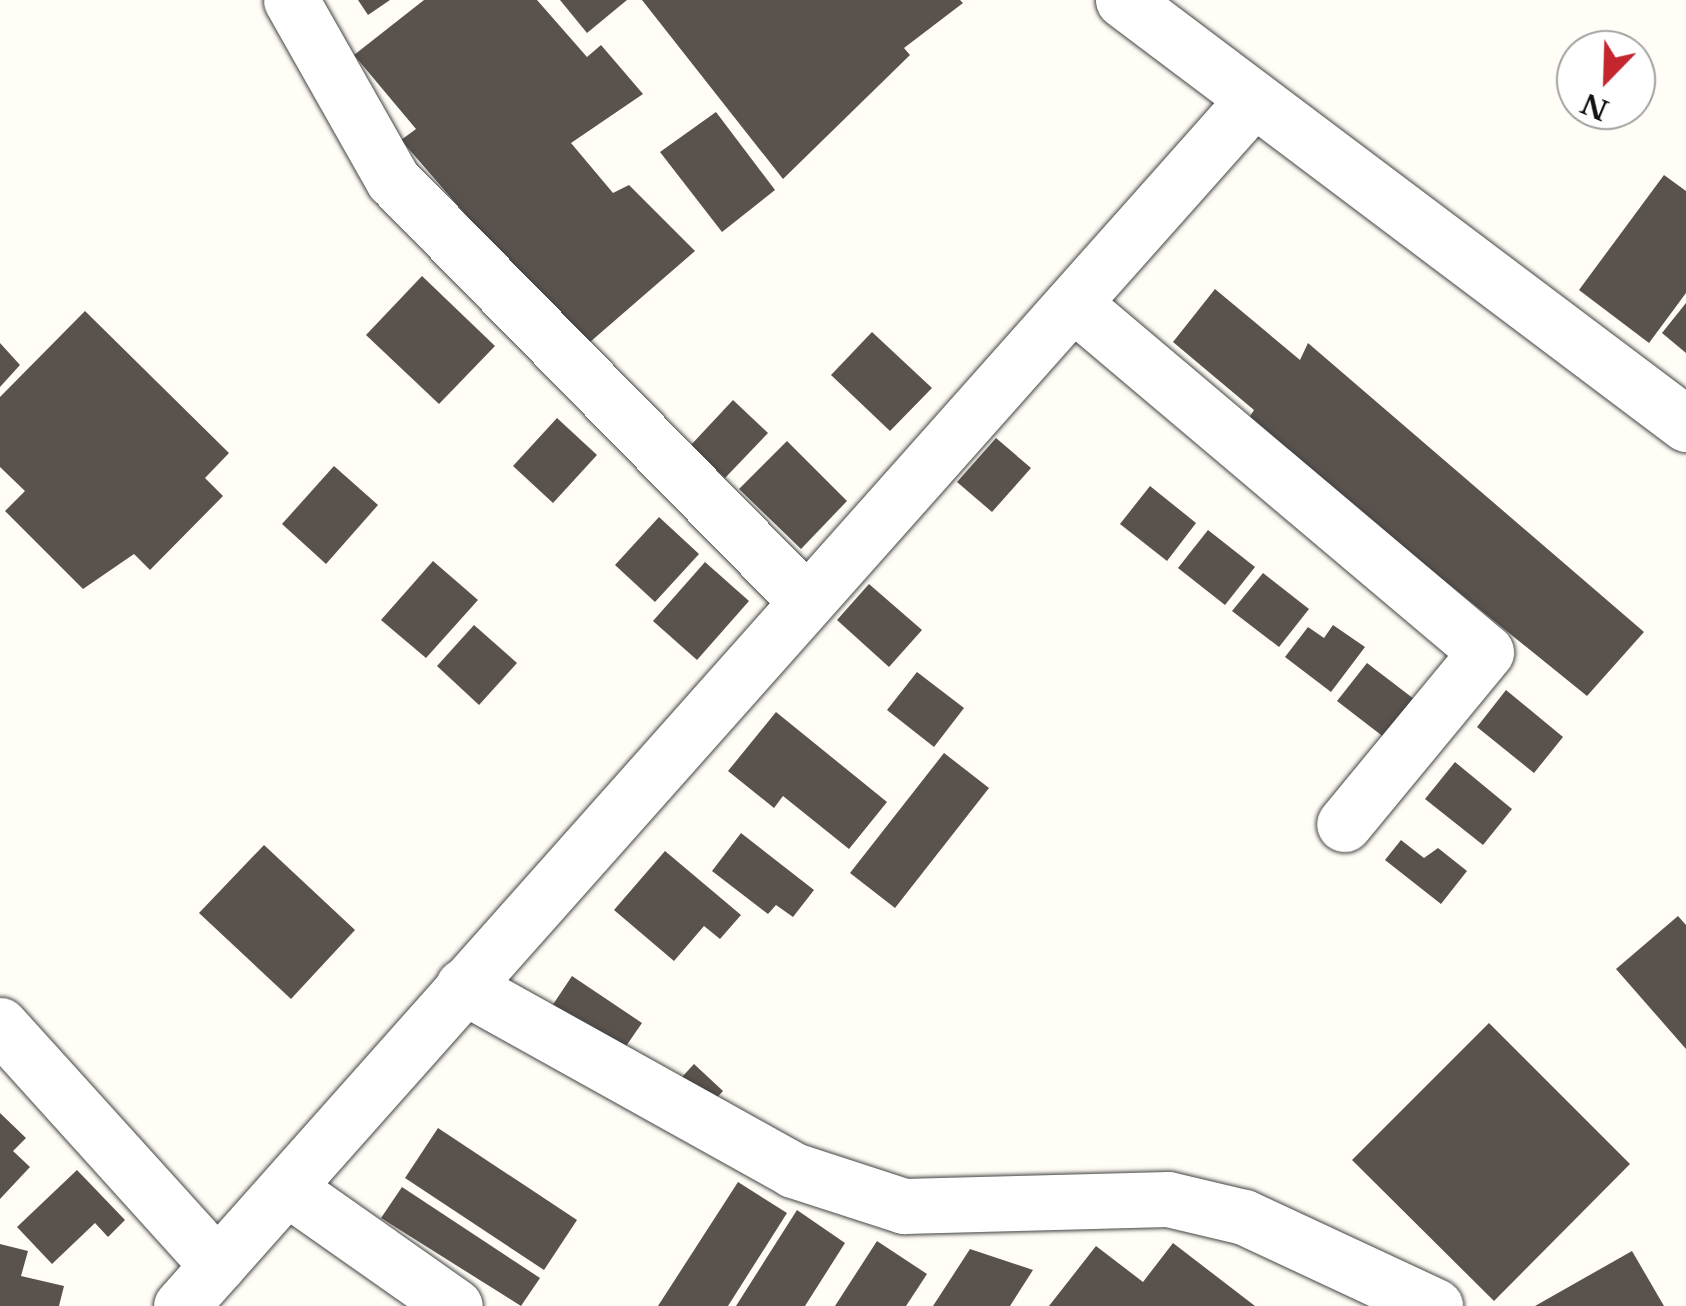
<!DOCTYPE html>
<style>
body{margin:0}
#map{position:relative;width:1686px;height:1306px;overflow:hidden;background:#fffdf5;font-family:"Libre Baskerville",serif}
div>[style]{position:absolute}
.building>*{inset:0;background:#5a524d}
.roads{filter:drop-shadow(0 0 2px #444) drop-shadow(0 0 2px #444)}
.minor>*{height:55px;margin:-27.5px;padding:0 27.5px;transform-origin:27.5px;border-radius:27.5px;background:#fff}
span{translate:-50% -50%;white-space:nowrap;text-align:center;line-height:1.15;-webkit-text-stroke:10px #fff;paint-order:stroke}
.north{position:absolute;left:1556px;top:30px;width:100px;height:100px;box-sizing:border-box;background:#fff;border:2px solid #a0a0a0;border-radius:50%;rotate:203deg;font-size:28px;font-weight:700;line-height:40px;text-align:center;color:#111}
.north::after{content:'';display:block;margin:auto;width:35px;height:45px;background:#c4262e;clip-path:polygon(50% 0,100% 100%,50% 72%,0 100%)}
</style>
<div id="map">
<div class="building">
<div style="clip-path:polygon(358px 0,390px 0,368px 15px)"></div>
<div style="clip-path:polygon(424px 0,537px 0,587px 57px,601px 45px,643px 94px,571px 143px,613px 193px,629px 185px,695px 251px,582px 349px,401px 140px,416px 129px,354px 55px)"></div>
<div style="clip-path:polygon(560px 0,627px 0,587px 33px)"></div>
<div style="clip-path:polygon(642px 0,960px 0,963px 3px,904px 48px,910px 55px,783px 179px)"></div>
<div style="clip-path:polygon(716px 112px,775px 190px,722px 232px,660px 152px)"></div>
<div style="clip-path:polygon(1664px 175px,1686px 191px,1686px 293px,1649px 343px,1579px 290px)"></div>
<div style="clip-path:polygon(422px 276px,495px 346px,439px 404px,366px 335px)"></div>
<div style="clip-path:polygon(1215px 289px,1300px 360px,1308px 343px,1644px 632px,1587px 696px,1247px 421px,1254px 410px,1173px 342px)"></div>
<div style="clip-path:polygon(1686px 303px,1686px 353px,1662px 333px)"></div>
<div style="clip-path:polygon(85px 311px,229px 453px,205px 478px,223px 496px,150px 570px,134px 554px,83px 589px,5px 511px,25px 491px,0 467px,0 397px)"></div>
<div style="clip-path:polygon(872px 332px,932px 388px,890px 431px,831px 375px)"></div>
<div style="clip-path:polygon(0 343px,20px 365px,0 387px)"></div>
<div style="clip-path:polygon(733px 400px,768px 433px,725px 478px,690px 446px)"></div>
<div style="clip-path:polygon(557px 418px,597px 455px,553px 503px,513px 466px)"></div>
<div style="clip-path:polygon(996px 438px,1031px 468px,992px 512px,957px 482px)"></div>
<div style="clip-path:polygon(787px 441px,847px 501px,801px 549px,739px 489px)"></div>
<div style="clip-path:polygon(334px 466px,378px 505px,326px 564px,282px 524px)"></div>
<div style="clip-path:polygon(1150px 486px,1196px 523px,1167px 561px,1120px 524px)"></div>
<div style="clip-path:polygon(659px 517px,699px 554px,655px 602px,615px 565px)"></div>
<div style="clip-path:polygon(1208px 530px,1255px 567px,1225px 605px,1178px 568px)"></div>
<div style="clip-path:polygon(433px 561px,478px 600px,426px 658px,381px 620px)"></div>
<div style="clip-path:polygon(705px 562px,749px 601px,697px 660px,653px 621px)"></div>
<div style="clip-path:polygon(1263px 573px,1309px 609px,1279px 647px,1232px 611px)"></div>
<div style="clip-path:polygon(869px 584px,922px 630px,889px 667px,837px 620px)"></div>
<div style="clip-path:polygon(474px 625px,517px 663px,479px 705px,437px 666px)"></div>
<div style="clip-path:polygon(1333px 625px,1365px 647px,1331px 692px,1285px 657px,1308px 627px,1324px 638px)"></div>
<div style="clip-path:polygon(1367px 663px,1414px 699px,1385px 738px,1337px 701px)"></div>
<div style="clip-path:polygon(917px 672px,964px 708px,934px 747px,887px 710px)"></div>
<div style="clip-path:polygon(1506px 690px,1563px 737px,1534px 773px,1477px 727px)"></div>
<div style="clip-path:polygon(776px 712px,887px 802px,849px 849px,783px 796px,774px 808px,728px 771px)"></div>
<div style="clip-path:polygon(944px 753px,989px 788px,895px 908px,850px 873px)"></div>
<div style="clip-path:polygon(1455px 762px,1512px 809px,1483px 845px,1425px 799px)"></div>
<div style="clip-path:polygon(741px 833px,814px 890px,793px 917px,776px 905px,768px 914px,712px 871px)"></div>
<div style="clip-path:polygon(1401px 840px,1424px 858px,1438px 848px,1467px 871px,1441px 904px,1385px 860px)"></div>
<div style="clip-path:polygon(264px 845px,355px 930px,291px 999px,199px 913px)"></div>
<div style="clip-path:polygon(665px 851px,741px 915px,720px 939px,704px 926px,674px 961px,614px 910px)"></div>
<div style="clip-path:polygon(1678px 916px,1686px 925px,1686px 1049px,1616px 969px)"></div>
<div style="clip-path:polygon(572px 976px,642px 1023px,615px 1062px,546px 1015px)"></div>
<div style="clip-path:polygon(1489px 1023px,1630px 1164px,1494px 1301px,1352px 1160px)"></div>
<div style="clip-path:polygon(694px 1064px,723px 1091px,700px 1116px,671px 1089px)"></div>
<div style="clip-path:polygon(0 1113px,26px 1138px,13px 1151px,30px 1167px,0 1199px)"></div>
<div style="clip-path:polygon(438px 1128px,577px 1220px,544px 1270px,405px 1178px)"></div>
<div style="clip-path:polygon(77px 1170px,125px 1220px,108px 1237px,95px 1223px,52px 1264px,17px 1227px)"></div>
<div style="clip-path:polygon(738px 1182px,787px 1213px,728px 1306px,658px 1306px)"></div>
<div style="clip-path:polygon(402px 1187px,540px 1278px,521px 1306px,381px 1218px)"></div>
<div style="clip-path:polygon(797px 1210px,845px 1243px,805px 1306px,736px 1306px)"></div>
<div style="clip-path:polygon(877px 1241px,927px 1274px,906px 1306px,835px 1306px)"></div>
<div style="clip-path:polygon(1173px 1243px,1255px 1306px,1049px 1306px,1096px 1246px,1143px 1282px)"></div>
<div style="clip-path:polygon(0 1244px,28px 1251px,21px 1276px,64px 1286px,59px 1306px,0 1306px)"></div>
<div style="clip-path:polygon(970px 1249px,1033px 1270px,1010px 1306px,933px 1306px)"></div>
<div style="clip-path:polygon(1632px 1251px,1664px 1306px,1535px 1306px)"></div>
</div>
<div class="roads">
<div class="minor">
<div style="left:291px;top:0;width:207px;rotate:60.5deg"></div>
<div style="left:393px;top:180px;width:588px;rotate:45.55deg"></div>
<div style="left:1123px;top:0;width:705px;rotate:36.98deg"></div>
<div style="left:1074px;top:304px;width:539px;rotate:40.19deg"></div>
<div style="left:1486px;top:652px;width:223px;rotate:129.5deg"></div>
<div style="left:463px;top:986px;width:378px;rotate:29.1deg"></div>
<div style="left:793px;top:1170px;width:117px;rotate:18deg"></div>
<div style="left:904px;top:1206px;width:264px;rotate:-1.5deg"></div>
<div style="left:1168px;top:1199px;width:78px;rotate:13.3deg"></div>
<div style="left:1244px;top:1217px;width:211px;rotate:25deg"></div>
<div style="left:0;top:1025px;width:324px;rotate:47.9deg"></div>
<div style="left:287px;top:1188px;width:205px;rotate:35.1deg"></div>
<div style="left:181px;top:1306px;width:1612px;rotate:-48.37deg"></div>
</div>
</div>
<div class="north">N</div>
</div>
